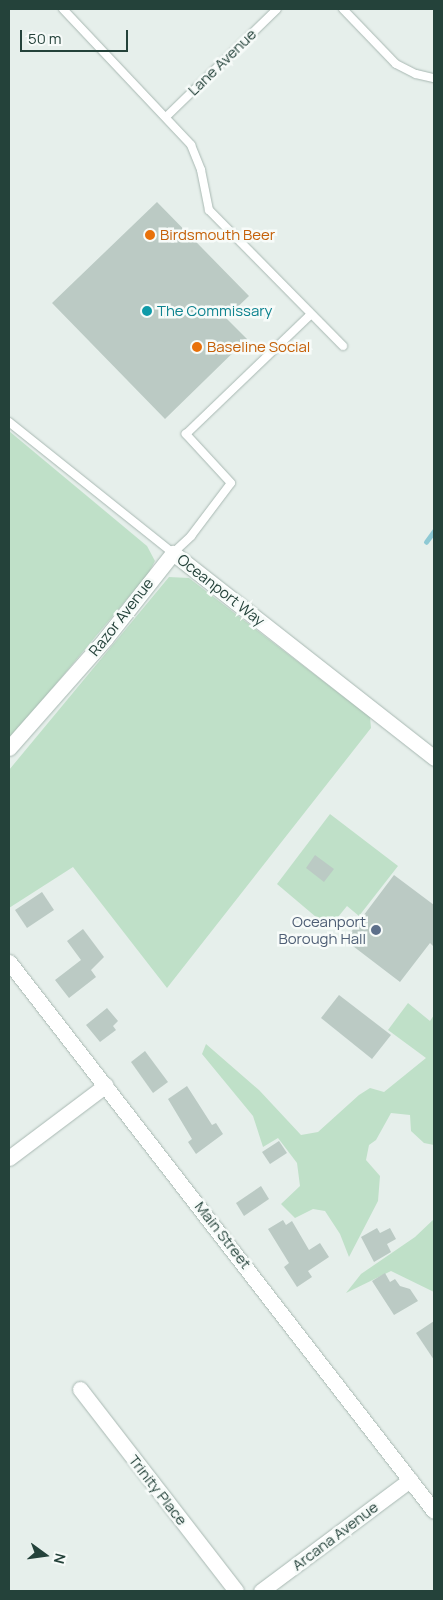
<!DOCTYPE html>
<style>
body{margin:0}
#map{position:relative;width:443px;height:1600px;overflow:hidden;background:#e6efeb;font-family:Manrope,sans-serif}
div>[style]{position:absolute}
.green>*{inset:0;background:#bfe0c8}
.stream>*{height:4.5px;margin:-2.25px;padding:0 2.25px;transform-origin:2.25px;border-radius:2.25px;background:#8ec9d4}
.building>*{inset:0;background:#bbcac4}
.roads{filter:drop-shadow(0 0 1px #a8b8b2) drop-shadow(0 0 1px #a8b8b2)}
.lane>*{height:8px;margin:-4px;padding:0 4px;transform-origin:4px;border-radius:4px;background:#fff}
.street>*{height:15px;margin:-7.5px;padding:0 7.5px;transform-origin:7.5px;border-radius:7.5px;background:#fff}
.secondary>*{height:15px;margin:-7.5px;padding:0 7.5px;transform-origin:7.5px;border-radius:7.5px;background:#fff}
.dots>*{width:14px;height:14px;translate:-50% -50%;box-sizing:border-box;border:2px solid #f7fbf9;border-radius:50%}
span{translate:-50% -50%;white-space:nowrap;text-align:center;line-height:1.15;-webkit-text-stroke:5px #f7fbf9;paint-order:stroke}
.street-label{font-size:15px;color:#24423a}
.food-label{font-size:15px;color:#c56008}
.left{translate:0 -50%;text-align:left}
.culture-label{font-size:15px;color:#0d838f}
.service-label{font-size:15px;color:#4e5e75}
.right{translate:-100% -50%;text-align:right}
.frame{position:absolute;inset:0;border:10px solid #24423a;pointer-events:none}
.north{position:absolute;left:20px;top:1530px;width:50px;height:50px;-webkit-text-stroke:4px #f7fbf9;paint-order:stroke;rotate:104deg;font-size:14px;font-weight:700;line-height:20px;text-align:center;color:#24423a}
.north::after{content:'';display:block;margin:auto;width:18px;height:22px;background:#24423a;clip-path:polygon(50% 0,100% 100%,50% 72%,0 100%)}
.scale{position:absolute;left:20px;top:30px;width:108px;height:22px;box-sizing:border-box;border:2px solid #24423a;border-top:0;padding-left:6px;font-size:15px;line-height:18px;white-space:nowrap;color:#24423a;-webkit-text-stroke:4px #f7fbf9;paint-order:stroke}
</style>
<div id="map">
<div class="green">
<div style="clip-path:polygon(9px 431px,147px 546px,155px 561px,148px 574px,9px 740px)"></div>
<div style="clip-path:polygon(169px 577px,189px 578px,370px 717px,371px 728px,167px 988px,73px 867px,9px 908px,9px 770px)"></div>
<div style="clip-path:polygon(330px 814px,398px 866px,359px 916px,347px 906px,329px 928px,277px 884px)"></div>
<div style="clip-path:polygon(408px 1003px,430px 1021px,434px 1015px,434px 1145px,424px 1143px,411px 1131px,410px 1115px,391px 1113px,376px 1140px,369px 1145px,366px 1160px,380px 1176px,378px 1201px,349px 1257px,340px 1234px,325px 1211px,313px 1209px,295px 1218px,281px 1204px,300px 1186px,297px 1163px,278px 1138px,263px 1147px,253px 1116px,202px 1054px,206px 1044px,259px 1090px,301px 1135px,318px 1132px,359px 1095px,370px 1088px,384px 1092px,426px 1058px,388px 1030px)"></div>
<div style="clip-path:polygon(434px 1219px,434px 1292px,391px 1271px,346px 1293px,361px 1274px,415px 1237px)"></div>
</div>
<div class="stream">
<div style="left:426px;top:542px;width:14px;rotate:-54deg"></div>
</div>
<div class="building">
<div style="clip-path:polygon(157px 202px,249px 296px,226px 318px,247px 339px,165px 419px,52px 303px)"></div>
<div style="clip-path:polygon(315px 855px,334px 869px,324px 882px,306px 868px)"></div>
<div style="clip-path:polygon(394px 875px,434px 905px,434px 947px,430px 943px,400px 982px,345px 940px)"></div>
<div style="clip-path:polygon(42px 892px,54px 910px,27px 928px,15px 910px)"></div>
<div style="clip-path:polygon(83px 929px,104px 957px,91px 970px,96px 977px,69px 998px,55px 980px,81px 960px,67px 941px)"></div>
<div style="clip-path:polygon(339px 995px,391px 1035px,372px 1059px,321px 1018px)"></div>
<div style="clip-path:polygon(107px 1008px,118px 1021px,113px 1026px,116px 1030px,100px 1042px,86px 1025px)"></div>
<div style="clip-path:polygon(145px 1051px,168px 1082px,153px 1093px,131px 1062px)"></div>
<div style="clip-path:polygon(187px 1086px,212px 1125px,216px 1123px,223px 1134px,196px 1154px,188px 1142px,192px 1139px,168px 1099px)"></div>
<div style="clip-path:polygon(279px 1141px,287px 1153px,270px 1164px,262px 1152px)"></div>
<div style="clip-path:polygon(261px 1186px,269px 1199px,244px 1216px,236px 1203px)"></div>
<div style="clip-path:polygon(283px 1220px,286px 1225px,292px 1221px,309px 1250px,320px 1243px,329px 1257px,308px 1271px,312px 1277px,297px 1287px,284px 1267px,289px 1263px,268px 1229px)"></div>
<div style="clip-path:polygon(377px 1228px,380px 1233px,390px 1228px,396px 1239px,387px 1244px,391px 1252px,374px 1262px,361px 1237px)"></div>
<div style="clip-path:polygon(385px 1273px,390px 1282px,395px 1279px,400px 1286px,410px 1289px,418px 1301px,394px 1315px,372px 1281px)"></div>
<div style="clip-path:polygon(434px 1321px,434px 1360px,416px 1333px)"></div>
</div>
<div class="roads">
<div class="lane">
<div style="left:63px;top:9px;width:187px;rotate:46.7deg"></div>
<div style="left:191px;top:145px;width:27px;rotate:68deg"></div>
<div style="left:201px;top:170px;width:41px;rotate:78.7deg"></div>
<div style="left:209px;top:210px;width:191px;rotate:45.4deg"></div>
<div style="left:343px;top:9px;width:76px;rotate:46.1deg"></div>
<div style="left:396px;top:64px;width:22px;rotate:27deg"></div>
<div style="left:416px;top:74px;width:18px;rotate:13deg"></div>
<div style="left:167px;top:116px;width:153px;rotate:-44.2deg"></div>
<div style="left:9px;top:422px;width:210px;rotate:38.6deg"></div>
<div style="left:173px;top:553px;width:25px;rotate:-43deg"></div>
<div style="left:191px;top:536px;width:66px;rotate:-53deg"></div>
<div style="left:231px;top:483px;width:67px;rotate:-132.6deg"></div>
<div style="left:186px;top:434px;width:173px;rotate:-43.8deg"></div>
</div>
<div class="street">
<div style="left:9px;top:748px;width:145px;rotate:-48.6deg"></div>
<div style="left:105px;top:639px;width:110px;rotate:-51.7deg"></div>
<div style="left:173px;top:553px;width:332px;rotate:38.1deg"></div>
<div style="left:9px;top:1158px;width:121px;rotate:-37deg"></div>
<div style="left:80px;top:1389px;width:255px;rotate:52.3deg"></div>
<div style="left:261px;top:1591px;width:186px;rotate:-36.7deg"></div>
</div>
<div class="secondary">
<div style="left:9px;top:962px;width:694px;rotate:52.26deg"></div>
</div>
</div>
<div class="dots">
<div style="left:150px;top:235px;background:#e8710a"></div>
<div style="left:147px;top:311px;background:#0f9aa8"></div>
<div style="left:197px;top:347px;background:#e8710a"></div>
<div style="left:376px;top:930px;background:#5c6f8a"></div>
</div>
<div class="street-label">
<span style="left:222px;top:62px;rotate:-44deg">Lane Avenue</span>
<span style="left:221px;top:590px;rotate:38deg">Oceanport Way</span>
<span style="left:121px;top:617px;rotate:-52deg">Razor Avenue</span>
<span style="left:223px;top:1235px;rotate:52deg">Main Street</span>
<span style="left:158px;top:1490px;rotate:52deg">Trinity Place</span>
<span style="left:335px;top:1536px;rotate:-37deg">Arcana Avenue</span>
</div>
<div class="food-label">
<span class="left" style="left:160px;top:235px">Birdsmouth Beer</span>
<span class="left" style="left:207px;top:347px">Baseline Social</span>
</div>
<div class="culture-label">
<span class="left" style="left:157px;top:311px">The Commissary</span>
</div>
<div class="service-label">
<span class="right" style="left:366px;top:930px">Oceanport<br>Borough Hall</span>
</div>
<div class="frame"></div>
<div class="north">N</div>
<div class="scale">50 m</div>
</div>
